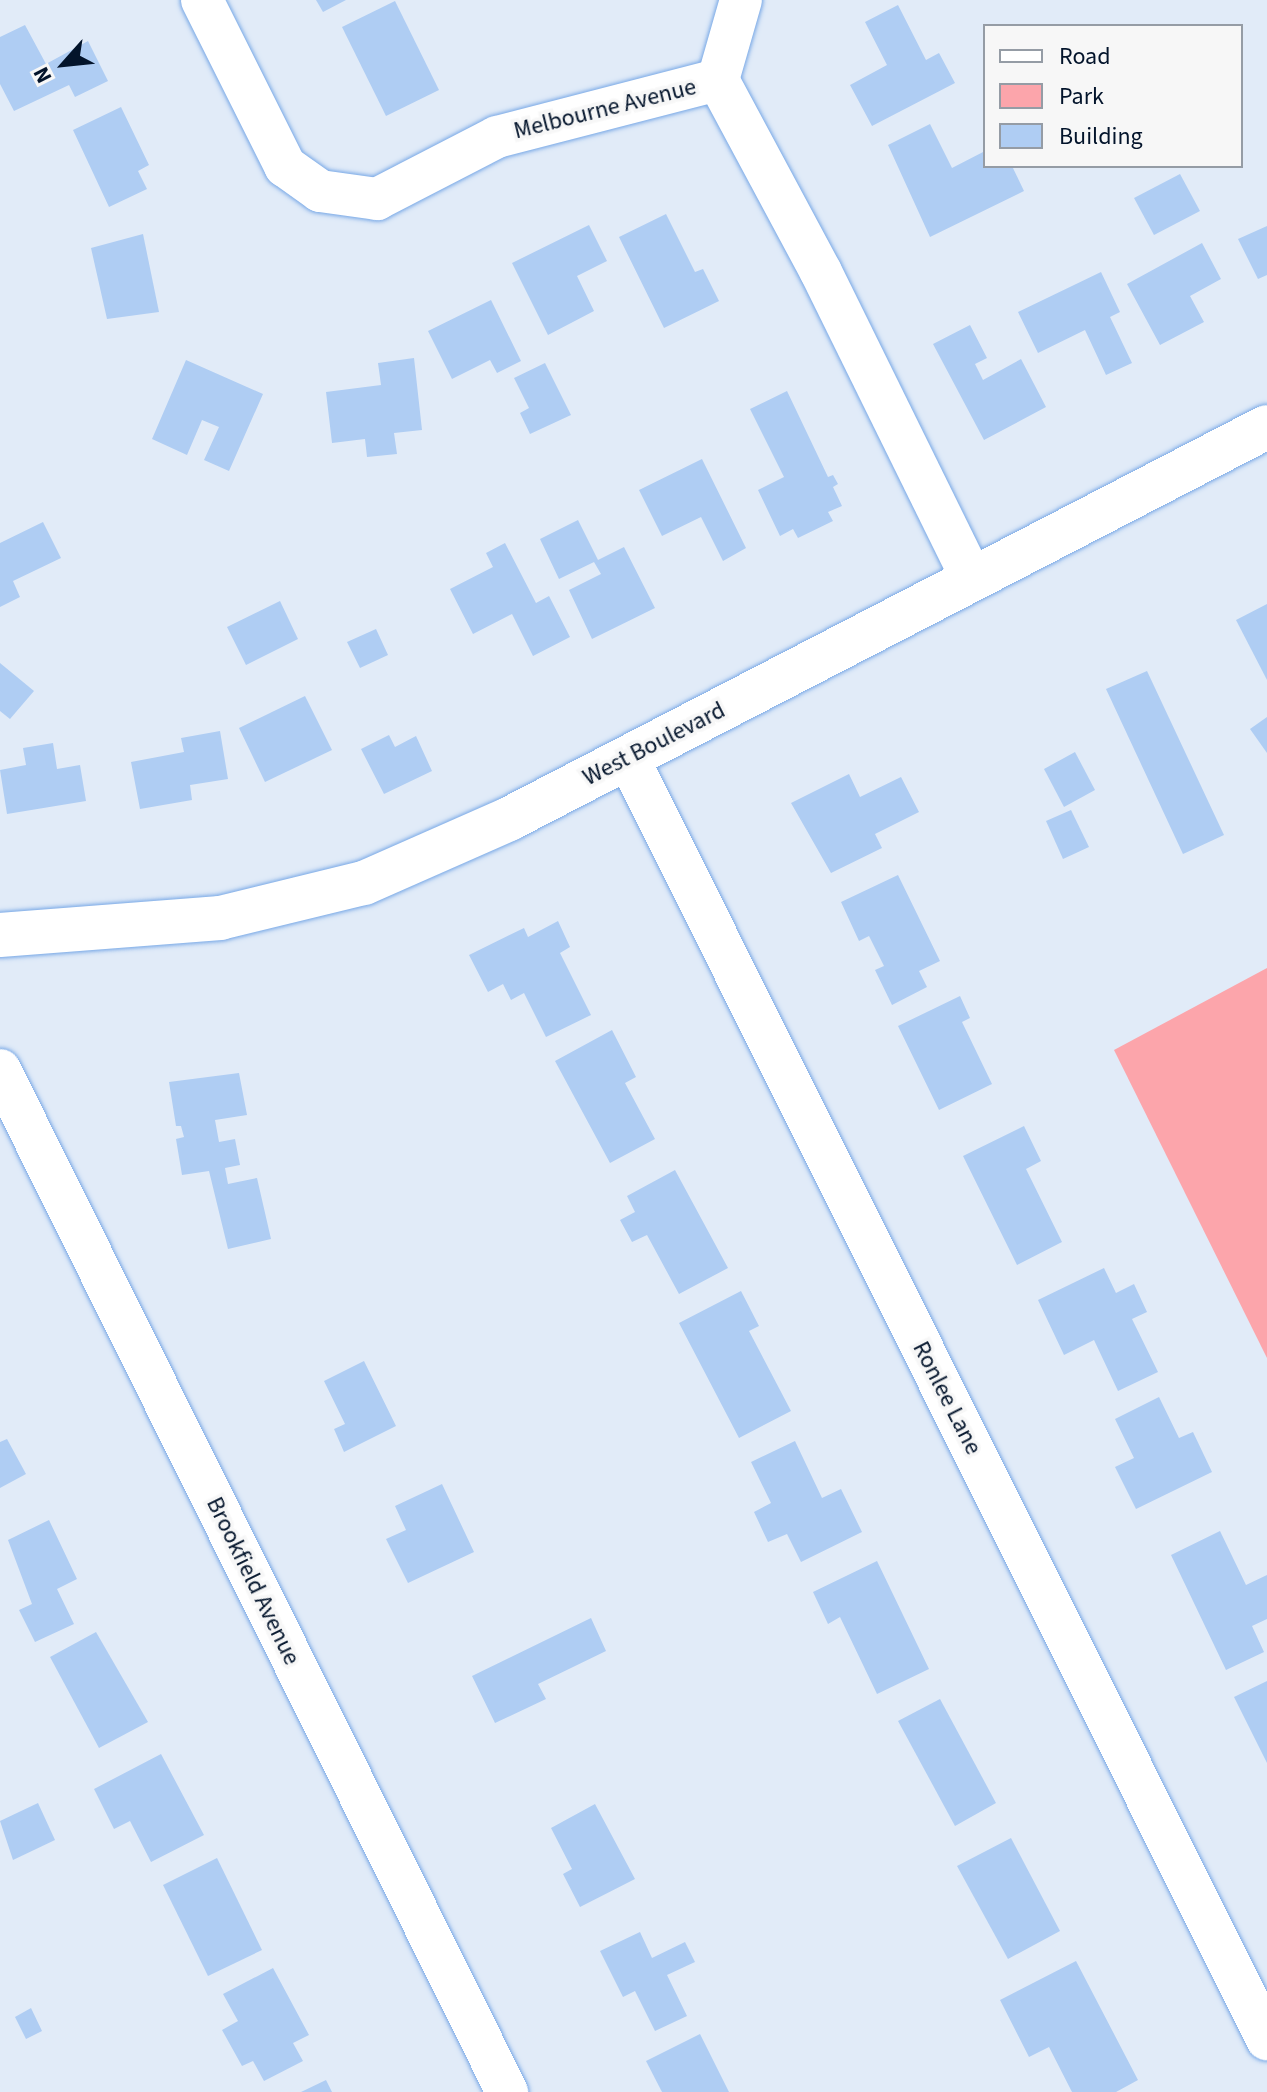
<!DOCTYPE html>
<style>
body{margin:0}
#map{position:relative;width:1267px;height:2092px;overflow:hidden;background:#e1ebf8;font-family:"Source Sans 3",sans-serif}
div>[style]{position:absolute}
.green>*{inset:0;background:#fca5ab}
.building>*{inset:0;background:#afcdf3}
.roads{filter:drop-shadow(0 0 2px #78a8e6) drop-shadow(0 0 2px #78a8e6)}
.minor>*{height:42px;margin:-21px;padding:0 21px;transform-origin:21px;border-radius:21px;background:#fff}
.tertiary>*{height:44px;margin:-22px;padding:0 22px;transform-origin:22px;border-radius:22px;background:#fff}
span{translate:-50% -50%;white-space:nowrap;text-align:center;line-height:1.15;-webkit-text-stroke:7px #f7f7f7;paint-order:stroke}
.street-label{font-size:24px;color:#03142b}
.legend{position:absolute;left:983px;top:24px;width:260px;height:144px;box-sizing:border-box;background:#f7f7f7;border:2px solid #959ca5;margin:0;padding:10px 14px;list-style:none;font-size:24px;color:#03142b}
.legend li{display:flex;align-items:center;gap:16px;height:40px}
.legend b{width:40px;border:2px solid #959ca5}
.north{position:absolute;left:24px;top:24px;width:80px;height:80px;-webkit-text-stroke:6px #f7f7f7;paint-order:stroke;rotate:243deg;font-size:22px;font-weight:700;line-height:32px;text-align:center;color:#03142b}
.north::after{content:'';display:block;margin:auto;width:28px;height:36px;background:#03142b;clip-path:polygon(50% 0,100% 100%,50% 72%,0 100%)}
</style>
<div id="map">
<div class="green">
<div style="clip-path:polygon(1267px 968px,1267px 1358px,1114px 1050px)"></div>
</div>
<div class="building">
<div style="clip-path:polygon(316px 0,346px 0,323px 12px)"></div>
<div style="clip-path:polygon(395px 1px,439px 90px,386px 116px,342px 27px)"></div>
<div style="clip-path:polygon(898px 5px,926px 60px,939px 53px,955px 83px,872px 126px,850px 85px,887px 65px,865px 22px)"></div>
<div style="clip-path:polygon(25px 25px,46px 64px,88px 41px,108px 81px,75px 97px,69px 85px,14px 111px,0 84px,0 37px)"></div>
<div style="clip-path:polygon(121px 107px,149px 165px,138px 171px,147px 189px,109px 207px,73px 130px)"></div>
<div style="clip-path:polygon(930px 124px,952px 168px,985px 151px,985px 166px,1012px 166px,1024px 191px,930px 237px,888px 145px)"></div>
<div style="clip-path:polygon(1180px 174px,1200px 211px,1154px 235px,1134px 198px)"></div>
<div style="clip-path:polygon(666px 214px,695px 272px,703px 269px,719px 301px,664px 328px,619px 237px)"></div>
<div style="clip-path:polygon(589px 225px,607px 261px,577px 276px,594px 311px,548px 335px,512px 263px)"></div>
<div style="clip-path:polygon(1267px 226px,1267px 275px,1258px 279px,1238px 239px)"></div>
<div style="clip-path:polygon(143px 234px,159px 312px,107px 319px,91px 248px)"></div>
<div style="clip-path:polygon(1202px 243px,1221px 279px,1190px 296px,1204px 322px,1160px 345px,1127px 284px)"></div>
<div style="clip-path:polygon(1101px 272px,1120px 312px,1110px 317px,1132px 363px,1106px 375px,1085px 330px,1038px 353px,1018px 312px)"></div>
<div style="clip-path:polygon(491px 300px,521px 361px,497px 373px,490px 360px,452px 379px,428px 331px)"></div>
<div style="clip-path:polygon(970px 325px,987px 358px,975px 364px,983px 380px,1021px 359px,1046px 407px,984px 440px,933px 344px)"></div>
<div style="clip-path:polygon(414px 358px,422px 430px,394px 433px,397px 454px,367px 457px,365px 439px,332px 443px,326px 392px,381px 385px,378px 363px)"></div>
<div style="clip-path:polygon(186px 360px,263px 394px,229px 471px,204px 460px,219px 427px,202px 420px,187px 455px,152px 439px)"></div>
<div style="clip-path:polygon(545px 363px,571px 415px,530px 434px,520px 413px,529px 408px,514px 378px)"></div>
<div style="clip-path:polygon(787px 391px,828px 477px,833px 475px,838px 484px,833px 487px,842px 506px,828px 512px,833px 521px,798px 538px,793px 529px,780px 536px,758px 490px,784px 477px,750px 409px)"></div>
<div style="clip-path:polygon(702px 459px,746px 548px,723px 561px,701px 517px,662px 536px,639px 490px)"></div>
<div style="clip-path:polygon(578px 520px,598px 560px,624px 547px,655px 608px,592px 639px,569px 590px,601px 574px,594px 562px,559px 579px,540px 539px)"></div>
<div style="clip-path:polygon(43px 522px,61px 558px,13px 581px,20px 597px,0 607px,0 543px)"></div>
<div style="clip-path:polygon(505px 543px,536px 603px,549px 596px,570px 637px,533px 656px,512px 614px,473px 634px,450px 589px,493px 567px,486px 553px)"></div>
<div style="clip-path:polygon(280px 601px,298px 639px,246px 665px,227px 627px)"></div>
<div style="clip-path:polygon(1267px 604px,1267px 680px,1236px 620px)"></div>
<div style="clip-path:polygon(376px 629px,388px 655px,360px 668px,347px 642px)"></div>
<div style="clip-path:polygon(0 663px,34px 691px,10px 719px,0 711px)"></div>
<div style="clip-path:polygon(1147px 671px,1224px 835px,1183px 854px,1106px 689px)"></div>
<div style="clip-path:polygon(305px 696px,332px 750px,265px 782px,239px 728px)"></div>
<div style="clip-path:polygon(1267px 717px,1267px 753px,1250px 729px)"></div>
<div style="clip-path:polygon(220px 731px,228px 779px,190px 785px,192px 800px,140px 809px,131px 762px,184px 752px,181px 738px)"></div>
<div style="clip-path:polygon(389px 735px,395px 747px,416px 736px,432px 771px,384px 794px,361px 749px)"></div>
<div style="clip-path:polygon(53px 743px,57px 769px,80px 765px,86px 801px,7px 814px,0 770px,26px 765px,23px 748px)"></div>
<div style="clip-path:polygon(1075px 752px,1095px 790px,1064px 807px,1044px 769px)"></div>
<div style="clip-path:polygon(849px 774px,860px 797px,901px 777px,919px 812px,875px 834px,882px 848px,831px 873px,791px 803px)"></div>
<div style="clip-path:polygon(1071px 810px,1089px 847px,1063px 859px,1046px 821px)"></div>
<div style="clip-path:polygon(898px 875px,940px 961px,919px 971px,927px 987px,892px 1005px,875px 970px,884px 966px,869px 936px,859px 941px,841px 902px)"></div>
<div style="clip-path:polygon(558px 921px,570px 947px,560px 953px,591px 1015px,546px 1037px,524px 993px,511px 1000px,503px 984px,488px 992px,469px 955px,524px 928px,528px 937px)"></div>
<div style="clip-path:polygon(960px 996px,970px 1018px,962px 1022px,992px 1084px,939px 1110px,898px 1026px)"></div>
<div style="clip-path:polygon(612px 1030px,636px 1077px,625px 1083px,655px 1139px,610px 1163px,555px 1061px)"></div>
<div style="clip-path:polygon(239px 1073px,247px 1115px,215px 1120px,219px 1142px,235px 1139px,240px 1165px,225px 1168px,228px 1184px,257px 1178px,271px 1239px,228px 1249px,209px 1171px,182px 1175px,176px 1139px,184px 1137px,181px 1126px,176px 1126px,169px 1082px)"></div>
<div style="clip-path:polygon(1024px 1126px,1041px 1161px,1026px 1169px,1062px 1242px,1017px 1265px,963px 1156px)"></div>
<div style="clip-path:polygon(675px 1170px,728px 1268px,679px 1294px,647px 1235px,632px 1242px,620px 1220px,635px 1212px,627px 1196px)"></div>
<div style="clip-path:polygon(1104px 1268px,1116px 1293px,1134px 1284px,1147px 1312px,1132px 1319px,1158px 1372px,1118px 1391px,1094px 1340px,1064px 1355px,1038px 1300px)"></div>
<div style="clip-path:polygon(741px 1291px,759px 1326px,749px 1331px,791px 1411px,739px 1438px,679px 1323px)"></div>
<div style="clip-path:polygon(364px 1361px,396px 1426px,344px 1452px,334px 1429px,345px 1424px,324px 1381px)"></div>
<div style="clip-path:polygon(1159px 1397px,1179px 1438px,1193px 1432px,1212px 1472px,1136px 1509px,1115px 1467px,1134px 1458px,1115px 1419px)"></div>
<div style="clip-path:polygon(7px 1439px,26px 1474px,0 1488px,0 1442px)"></div>
<div style="clip-path:polygon(795px 1441px,822px 1498px,841px 1489px,862px 1532px,801px 1562px,787px 1534px,768px 1542px,754px 1512px,771px 1503px,751px 1462px)"></div>
<div style="clip-path:polygon(442px 1484px,474px 1552px,408px 1583px,386px 1539px,406px 1530px,395px 1506px)"></div>
<div style="clip-path:polygon(49px 1520px,77px 1579px,57px 1589px,74px 1624px,35px 1642px,19px 1610px,32px 1604px,8px 1540px)"></div>
<div style="clip-path:polygon(1220px 1531px,1246px 1585px,1267px 1575px,1267px 1619px,1252px 1626px,1264px 1652px,1226px 1670px,1171px 1555px)"></div>
<div style="clip-path:polygon(877px 1561px,929px 1669px,877px 1694px,840px 1617px,828px 1624px,813px 1592px)"></div>
<div style="clip-path:polygon(591px 1618px,606px 1651px,538px 1684px,546px 1699px,495px 1723px,472px 1676px)"></div>
<div style="clip-path:polygon(96px 1632px,148px 1722px,99px 1748px,50px 1657px)"></div>
<div style="clip-path:polygon(1267px 1681px,1267px 1763px,1234px 1697px)"></div>
<div style="clip-path:polygon(940px 1699px,996px 1803px,955px 1826px,898px 1721px)"></div>
<div style="clip-path:polygon(161px 1754px,204px 1835px,151px 1862px,130px 1821px,114px 1829px,94px 1789px)"></div>
<div style="clip-path:polygon(38px 1803px,55px 1840px,13px 1860px,0 1821px)"></div>
<div style="clip-path:polygon(595px 1804px,635px 1879px,580px 1907px,563px 1874px,572px 1869px,551px 1828px)"></div>
<div style="clip-path:polygon(1011px 1838px,1060px 1931px,1008px 1959px,957px 1866px)"></div>
<div style="clip-path:polygon(217px 1858px,262px 1950px,208px 1976px,163px 1885px)"></div>
<div style="clip-path:polygon(640px 1932px,652px 1958px,685px 1942px,695px 1962px,667px 1975px,687px 2016px,655px 2031px,635px 1991px,623px 1997px,600px 1951px)"></div>
<div style="clip-path:polygon(1076px 1961px,1138px 2080px,1116px 2092px,1072px 2092px,1049px 2047px,1029px 2057px,1000px 2000px)"></div>
<div style="clip-path:polygon(273px 1968px,309px 2035px,293px 2043px,303px 2061px,264px 2081px,253px 2061px,242px 2066px,222px 2030px,238px 2021px,223px 1994px)"></div>
<div style="clip-path:polygon(31px 2008px,42px 2031px,26px 2039px,15px 2017px)"></div>
<div style="clip-path:polygon(700px 2034px,729px 2092px,662px 2092px,646px 2061px)"></div>
<div style="clip-path:polygon(326px 2080px,332px 2092px,301px 2092px)"></div>
</div>
<div class="roads">
<div class="minor">
<div style="left:202px;top:0;width:186px;rotate:63.4deg"></div>
<div style="left:285px;top:166px;width:43px;rotate:35.5deg"></div>
<div style="left:320px;top:191px;width:58px;rotate:8deg"></div>
<div style="left:377px;top:199px;width:135px;rotate:-27.3deg"></div>
<div style="left:497px;top:137px;width:228px;rotate:-14.5deg"></div>
<div style="left:718px;top:80px;width:218px;rotate:61.8deg"></div>
<div style="left:821px;top:272px;width:342px;rotate:63.8deg"></div>
<div style="left:718px;top:80px;width:83px;rotate:-74deg"></div>
<div style="left:628px;top:758px;width:1432px;rotate:63.49deg"></div>
<div style="left:0;top:1070px;width:1141px;rotate:63.61deg"></div>
</div>
<div class="tertiary">
<div style="left:0;top:935px;width:221px;rotate:-4.4deg"></div>
<div style="left:220px;top:918px;width:148px;rotate:-13.7deg"></div>
<div style="left:364px;top:883px;width:158px;rotate:-23.8deg"></div>
<div style="left:509px;top:819px;width:853px;rotate:-27.35deg"></div>
</div>
</div>
<div class="street-label">
<span style="left:605px;top:109px;rotate:-14deg">Melbourne Avenue</span>
<span style="left:654px;top:744px;rotate:-27deg">West Boulevard</span>
<span style="left:947px;top:1398px;rotate:63deg">Ronlee Lane</span>
<span style="left:253px;top:1581px;rotate:64deg">Brookfield Avenue</span>
</div>
<ul class="legend">
<li><b style="height:10px;background:#fff"></b>Road</li>
<li><b style="height:22px;background:#fca5ab"></b>Park</li>
<li><b style="height:22px;background:#afcdf3"></b>Building</li>
</ul>
<div class="north">N</div>
</div>
